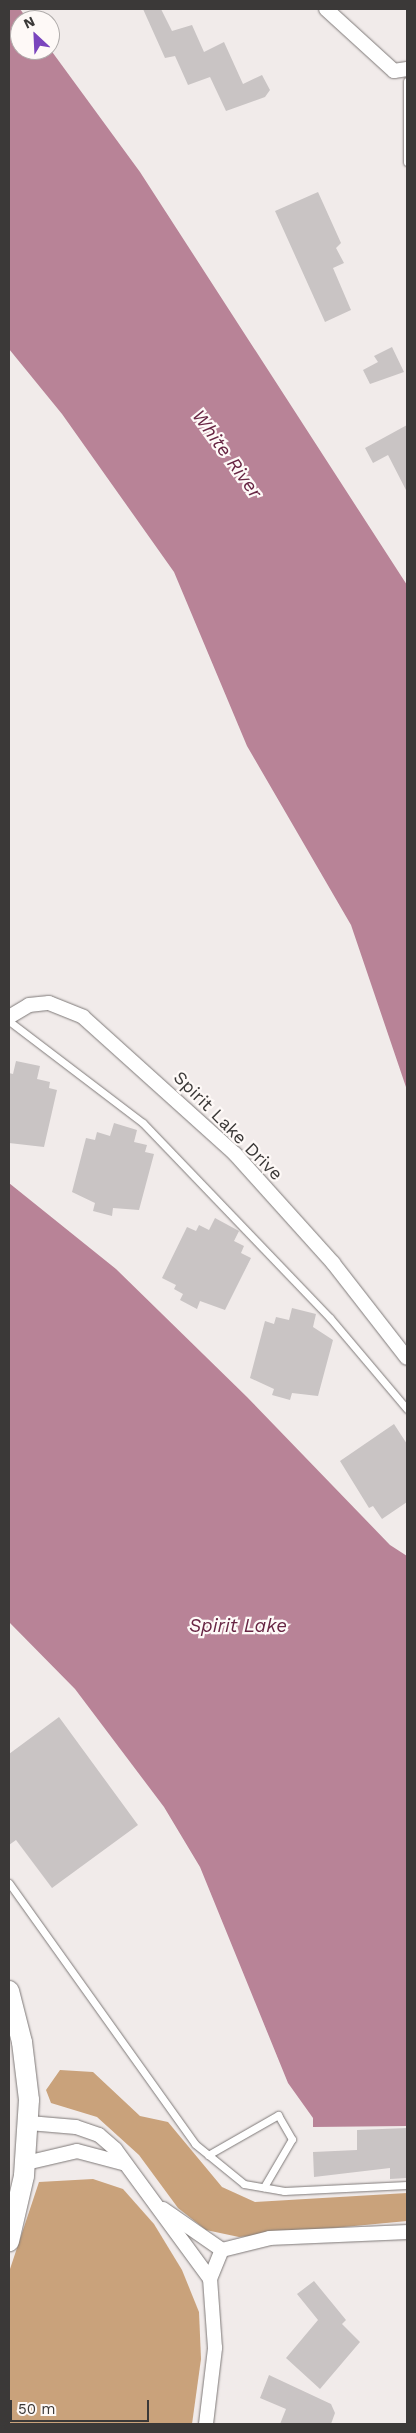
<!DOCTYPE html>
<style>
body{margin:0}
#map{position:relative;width:416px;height:2433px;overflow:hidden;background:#f1ebea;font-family:"Work Sans",sans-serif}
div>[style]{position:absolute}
.forest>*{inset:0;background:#c9a27b}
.water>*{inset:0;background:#b88397}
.building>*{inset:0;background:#c9c4c4}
.roads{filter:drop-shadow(0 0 1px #7e7978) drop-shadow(0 0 1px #7e7978)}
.lane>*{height:7px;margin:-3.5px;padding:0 3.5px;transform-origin:3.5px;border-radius:3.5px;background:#fff}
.street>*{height:14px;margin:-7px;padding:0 7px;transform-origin:7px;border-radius:7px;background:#fff}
.secondary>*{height:20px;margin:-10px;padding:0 10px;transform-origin:10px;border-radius:10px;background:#fff}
span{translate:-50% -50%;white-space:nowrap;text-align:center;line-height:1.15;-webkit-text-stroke:4.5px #fef9f7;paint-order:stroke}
.street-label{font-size:18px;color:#3b3938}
.water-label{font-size:19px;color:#682644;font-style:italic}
.frame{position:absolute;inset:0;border:10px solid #3b3938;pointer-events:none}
.north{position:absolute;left:10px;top:10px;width:50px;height:50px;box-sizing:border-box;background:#fef9f7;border:1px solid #b0acab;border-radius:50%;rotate:335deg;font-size:14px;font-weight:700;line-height:20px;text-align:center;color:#3b3938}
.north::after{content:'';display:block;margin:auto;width:18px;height:22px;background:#7a45bd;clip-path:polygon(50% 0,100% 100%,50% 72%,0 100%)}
.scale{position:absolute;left:10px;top:2400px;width:139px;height:22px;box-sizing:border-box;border:2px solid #3b3938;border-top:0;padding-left:6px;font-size:15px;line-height:18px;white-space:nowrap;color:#3b3938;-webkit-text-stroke:4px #fef9f7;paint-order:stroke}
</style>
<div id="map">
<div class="forest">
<div style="clip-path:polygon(60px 2070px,93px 2072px,140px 2116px,168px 2122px,222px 2187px,255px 2202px,407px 2193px,407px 2221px,239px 2237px,206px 2230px,178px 2208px,139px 2155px,97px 2117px,51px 2103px,46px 2090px)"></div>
<div style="clip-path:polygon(93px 2179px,123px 2189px,154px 2224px,182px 2270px,199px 2312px,201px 2359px,192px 2424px,9px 2424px,9px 2272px,39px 2182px)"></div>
</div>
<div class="water">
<div style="clip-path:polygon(9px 9px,20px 9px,28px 20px,20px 20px,20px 50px,50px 49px,140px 172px,407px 585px,407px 1090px,351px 925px,247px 746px,174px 572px,62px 414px,9px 349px)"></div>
<div style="clip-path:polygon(9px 1183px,116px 1269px,247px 1397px,390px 1545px,407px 1556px,407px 2126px,313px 2127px,313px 2118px,288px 2083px,200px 1867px,164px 1807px,75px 1689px,9px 1622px)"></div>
</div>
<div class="building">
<div style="clip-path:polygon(143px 9px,161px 9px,172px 31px,192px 25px,204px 52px,224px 42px,243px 84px,262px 75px,270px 90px,265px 97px,226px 111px,210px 77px,188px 85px,175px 56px,165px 58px)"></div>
<div style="clip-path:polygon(318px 192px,341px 243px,336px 248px,344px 263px,333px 268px,351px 310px,325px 322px,275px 211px)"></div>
<div style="clip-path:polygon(392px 347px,404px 372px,370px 384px,363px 370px,378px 362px,374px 356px)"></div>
<div style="clip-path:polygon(407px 425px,407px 492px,388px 455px,373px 463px,365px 448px)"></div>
<div style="clip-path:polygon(16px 1061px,40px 1066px,37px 1079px,50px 1082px,49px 1088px,57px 1090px,44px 1147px,9px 1143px,9px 1073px,13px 1074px)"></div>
<div style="clip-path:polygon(114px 1123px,137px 1130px,134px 1142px,147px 1145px,145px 1152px,154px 1154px,139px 1210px,113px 1208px,112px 1216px,93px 1211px,95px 1203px,72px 1192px,86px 1138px,95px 1140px,97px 1132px,110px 1136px)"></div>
<div style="clip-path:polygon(215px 1218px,239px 1231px,234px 1241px,244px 1246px,241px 1253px,251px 1258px,225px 1310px,200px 1301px,197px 1309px,180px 1300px,183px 1294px,174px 1289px,176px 1285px,162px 1278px,187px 1227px,196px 1231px,199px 1225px,209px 1230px)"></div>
<div style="clip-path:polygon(292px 1308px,316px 1314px,313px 1327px,333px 1340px,318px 1396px,292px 1393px,290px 1400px,272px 1395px,274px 1389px,250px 1378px,265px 1321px,274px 1324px,276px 1317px,289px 1320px)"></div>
<div style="clip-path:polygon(394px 1424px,407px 1444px,407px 1502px,382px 1519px,373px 1506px,369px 1508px,340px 1461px)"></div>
<div style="clip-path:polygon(59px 1717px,138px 1825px,52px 1888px,16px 1840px,9px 1845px,9px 1754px)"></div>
<div style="clip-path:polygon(407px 2128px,407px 2178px,390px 2179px,390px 2168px,314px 2177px,313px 2152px,357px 2150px,357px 2130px)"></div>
<div style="clip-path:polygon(314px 2281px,346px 2320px,342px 2324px,360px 2342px,320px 2389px,286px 2358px,318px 2320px,297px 2294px)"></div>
<div style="clip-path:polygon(269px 2375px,331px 2404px,335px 2413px,331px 2424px,280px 2424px,286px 2409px,260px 2398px)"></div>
</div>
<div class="roads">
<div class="lane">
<div style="left:407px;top:81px;width:81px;rotate:90deg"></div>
<div style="left:9px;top:1021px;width:168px;rotate:37.3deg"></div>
<div style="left:143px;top:1123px;width:270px;rotate:46.2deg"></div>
<div style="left:330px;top:1318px;width:119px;rotate:49.8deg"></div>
<div style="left:9px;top:1883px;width:320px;rotate:54.5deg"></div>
<div style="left:195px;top:2144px;width:63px;rotate:39.2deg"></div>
<div style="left:244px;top:2184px;width:41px;rotate:9.9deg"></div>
<div style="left:284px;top:2191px;width:123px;rotate:-2.8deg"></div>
<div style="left:208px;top:2155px;width:81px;rotate:-29.7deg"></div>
<div style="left:278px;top:2115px;width:28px;rotate:60deg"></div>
<div style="left:292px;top:2139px;width:56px;rotate:120.3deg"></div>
</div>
<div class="street">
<div style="left:326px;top:9px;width:92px;rotate:42.4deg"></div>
<div style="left:394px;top:71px;width:13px;rotate:-9deg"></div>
<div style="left:9px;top:1017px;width:23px;rotate:-31deg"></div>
<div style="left:29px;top:1005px;width:20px;rotate:-6deg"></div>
<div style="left:49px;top:1003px;width:37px;rotate:22deg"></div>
<div style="left:83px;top:1017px;width:205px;rotate:42deg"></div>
<div style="left:235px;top:1154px;width:147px;rotate:48deg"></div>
<div style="left:333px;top:1263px;width:120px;rotate:52.1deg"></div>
<div style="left:29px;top:2123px;width:47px;rotate:4.9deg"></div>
<div style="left:76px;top:2127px;width:24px;rotate:19deg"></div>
<div style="left:99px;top:2135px;width:21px;rotate:41deg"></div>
<div style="left:115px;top:2149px;width:161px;rotate:53.8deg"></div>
<div style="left:26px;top:2163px;width:52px;rotate:-13.2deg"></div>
<div style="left:77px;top:2151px;width:47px;rotate:14.9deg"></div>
<div style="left:163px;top:2209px;width:72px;rotate:34.8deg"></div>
<div style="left:206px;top:2424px;width:77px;rotate:-83.2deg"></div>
<div style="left:215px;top:2348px;width:69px;rotate:-94.1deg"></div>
<div style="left:210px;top:2279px;width:31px;rotate:-68deg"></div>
<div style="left:222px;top:2250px;width:49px;rotate:-14deg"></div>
<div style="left:270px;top:2238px;width:137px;rotate:-2.5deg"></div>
</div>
<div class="secondary">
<div style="left:9px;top:1991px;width:53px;rotate:75.7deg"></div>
<div style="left:22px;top:2042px;width:58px;rotate:83.1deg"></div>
<div style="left:29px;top:2100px;width:76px;rotate:93.8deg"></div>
<div style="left:24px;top:2176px;width:67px;rotate:103deg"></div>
</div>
</div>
<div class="street-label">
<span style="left:228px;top:1126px;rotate:45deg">Spirit Lake Drive</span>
</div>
<div class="water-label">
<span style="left:227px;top:454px;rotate:54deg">White River</span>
<span style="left:238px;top:1626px">Spirit Lake</span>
</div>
<div class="frame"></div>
<div class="north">N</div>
<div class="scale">50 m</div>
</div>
